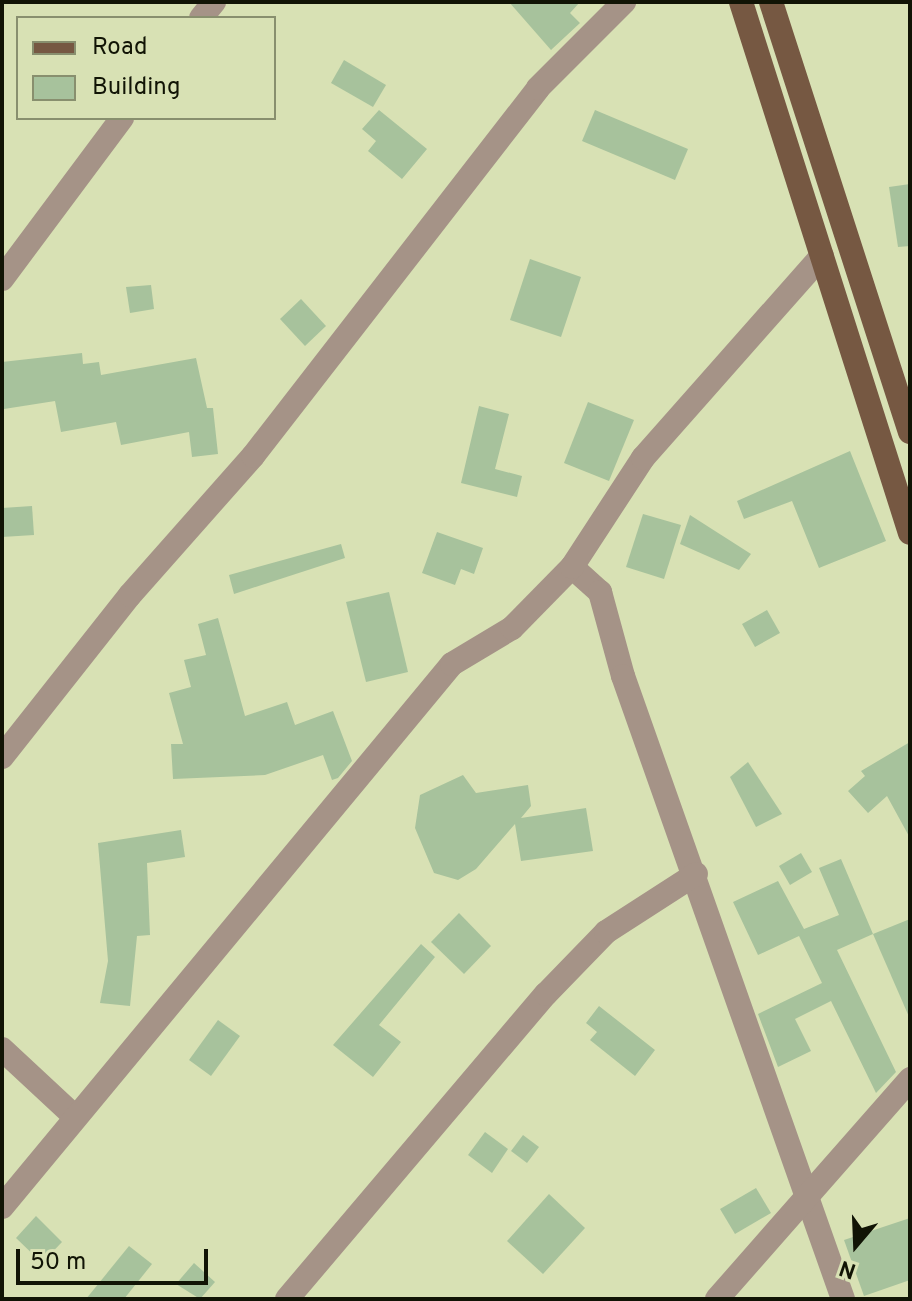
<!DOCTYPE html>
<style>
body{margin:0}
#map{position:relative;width:912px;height:1301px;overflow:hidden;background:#d8e1b4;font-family:Overpass,sans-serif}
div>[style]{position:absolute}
.building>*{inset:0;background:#a7c29c}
.minor>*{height:24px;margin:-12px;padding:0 12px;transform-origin:12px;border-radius:12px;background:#a59387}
.major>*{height:24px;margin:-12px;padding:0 12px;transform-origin:12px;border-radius:12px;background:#765842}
span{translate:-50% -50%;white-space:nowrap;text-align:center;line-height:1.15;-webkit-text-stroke:8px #d8e1b4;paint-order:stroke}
.frame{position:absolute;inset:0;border:4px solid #111405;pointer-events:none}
.legend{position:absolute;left:16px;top:16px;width:260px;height:104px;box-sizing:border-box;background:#d8e1b4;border:2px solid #888f6e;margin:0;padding:10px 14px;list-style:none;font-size:24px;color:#111405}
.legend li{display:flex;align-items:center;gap:16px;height:40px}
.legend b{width:40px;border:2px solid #888f6e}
.north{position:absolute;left:816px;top:1205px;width:80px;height:80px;-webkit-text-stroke:6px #d8e1b4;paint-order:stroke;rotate:199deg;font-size:22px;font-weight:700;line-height:32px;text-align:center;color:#111405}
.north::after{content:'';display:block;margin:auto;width:28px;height:36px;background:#111405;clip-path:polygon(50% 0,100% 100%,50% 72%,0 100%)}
.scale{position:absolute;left:16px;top:1249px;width:192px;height:36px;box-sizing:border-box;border:4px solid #111405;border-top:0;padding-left:10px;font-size:24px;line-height:28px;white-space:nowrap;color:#111405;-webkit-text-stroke:6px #d8e1b4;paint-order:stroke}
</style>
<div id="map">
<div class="building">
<div style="clip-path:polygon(509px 2px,580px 2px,570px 13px,580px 23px,551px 50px)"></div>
<div style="clip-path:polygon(344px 60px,386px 85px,373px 107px,331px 83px)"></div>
<div style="clip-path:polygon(379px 110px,427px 149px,402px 179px,368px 151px,376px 141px,362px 129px)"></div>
<div style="clip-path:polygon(595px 110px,688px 149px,675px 180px,582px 141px)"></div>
<div style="clip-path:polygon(910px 184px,910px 246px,898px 247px,889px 187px)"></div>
<div style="clip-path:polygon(530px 259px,581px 277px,561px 337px,510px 320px)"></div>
<div style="clip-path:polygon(151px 285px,154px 309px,130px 313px,126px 287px)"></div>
<div style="clip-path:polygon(301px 299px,326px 326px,305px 346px,280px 319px)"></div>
<div style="clip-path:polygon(82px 353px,83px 364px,99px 362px,101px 375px,196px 358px,207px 408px,213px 408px,218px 454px,192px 457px,189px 432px,121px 445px,116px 422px,61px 432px,55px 401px,4px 409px,2px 362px)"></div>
<div style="clip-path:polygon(588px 402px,634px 420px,609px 481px,564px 463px)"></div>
<div style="clip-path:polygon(479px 406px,509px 414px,495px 469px,522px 476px,517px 497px,461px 483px)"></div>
<div style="clip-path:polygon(850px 451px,886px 541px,819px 568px,792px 501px,744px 519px,737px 501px)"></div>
<div style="clip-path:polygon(32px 506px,34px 535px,2px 537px,2px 508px)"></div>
<div style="clip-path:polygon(643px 514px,681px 525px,664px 579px,626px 567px)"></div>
<div style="clip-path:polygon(690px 515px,751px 554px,739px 570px,680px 544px)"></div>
<div style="clip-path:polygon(437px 532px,483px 548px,474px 574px,461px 569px,455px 585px,422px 573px)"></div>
<div style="clip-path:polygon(341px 544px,345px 558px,234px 594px,229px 575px)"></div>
<div style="clip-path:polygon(389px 592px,408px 672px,366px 682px,346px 602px)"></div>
<div style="clip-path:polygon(767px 610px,780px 633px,755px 647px,742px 624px)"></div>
<div style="clip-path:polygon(218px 618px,245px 716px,287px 702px,295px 725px,333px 711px,352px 761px,338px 778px,332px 780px,323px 755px,265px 775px,173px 779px,171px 744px,183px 744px,169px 693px,191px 687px,184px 660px,206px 655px,198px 624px)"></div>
<div style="clip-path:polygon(910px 742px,910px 838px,887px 796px,868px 813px,848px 791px,865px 776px,861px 771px)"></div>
<div style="clip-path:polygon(748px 762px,782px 814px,756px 827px,730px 777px)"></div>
<div style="clip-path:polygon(463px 775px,476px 793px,528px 785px,531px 806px,521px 818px,586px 808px,593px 851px,521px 861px,515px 824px,476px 869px,458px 880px,434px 873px,415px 828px,420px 795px)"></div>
<div style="clip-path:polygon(181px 830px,185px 857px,147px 863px,150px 935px,137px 936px,130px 1006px,100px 1003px,108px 961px,98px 843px)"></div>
<div style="clip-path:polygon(801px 853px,812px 872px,790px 885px,779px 866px)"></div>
<div style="clip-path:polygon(841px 859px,873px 934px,837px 950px,896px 1072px,876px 1093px,831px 1001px,795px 1019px,811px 1051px,778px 1067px,758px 1014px,822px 983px,799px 936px,758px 955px,733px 902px,778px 881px,804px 929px,839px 915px,819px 868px)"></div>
<div style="clip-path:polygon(459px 913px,491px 946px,464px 974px,431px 942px)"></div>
<div style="clip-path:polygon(910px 919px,910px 1019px,873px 934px)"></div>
<div style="clip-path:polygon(421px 944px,435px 957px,379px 1025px,401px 1042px,373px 1077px,333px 1045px)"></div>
<div style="clip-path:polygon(599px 1006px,655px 1050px,635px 1076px,590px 1040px,597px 1032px,586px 1023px)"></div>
<div style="clip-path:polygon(218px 1020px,240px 1036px,211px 1076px,189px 1060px)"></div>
<div style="clip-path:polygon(485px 1132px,508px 1149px,492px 1173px,468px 1155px)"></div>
<div style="clip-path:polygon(523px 1135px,539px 1147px,527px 1163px,511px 1151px)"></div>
<div style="clip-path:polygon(756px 1188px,771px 1213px,735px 1234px,720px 1209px)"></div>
<div style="clip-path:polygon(549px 1194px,585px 1228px,543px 1274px,507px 1241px)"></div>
<div style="clip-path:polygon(36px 1216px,62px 1242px,42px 1263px,16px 1238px)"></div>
<div style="clip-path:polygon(910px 1218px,910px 1280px,864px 1296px,844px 1240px)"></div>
<div style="clip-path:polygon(129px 1246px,152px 1264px,124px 1299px,86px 1299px)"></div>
<div style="clip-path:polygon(194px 1263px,215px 1282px,200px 1299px,176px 1284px)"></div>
</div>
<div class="minor">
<div style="left:201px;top:18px;width:21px;rotate:-51deg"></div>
<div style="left:2px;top:279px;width:201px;rotate:-53.3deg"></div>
<div style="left:572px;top:567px;width:38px;rotate:42deg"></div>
<div style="left:600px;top:592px;width:87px;rotate:74.7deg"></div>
<div style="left:623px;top:676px;width:661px;rotate:70.55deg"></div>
<div style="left:2px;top:757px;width:206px;rotate:-51.7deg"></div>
<div style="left:130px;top:595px;width:186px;rotate:-48.5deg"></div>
<div style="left:253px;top:456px;width:465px;rotate:-52.2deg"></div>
<div style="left:538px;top:88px;width:122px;rotate:-45deg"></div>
<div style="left:2px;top:1049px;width:98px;rotate:42.9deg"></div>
<div style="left:2px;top:1207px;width:705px;rotate:-50.35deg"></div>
<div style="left:452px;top:664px;width:70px;rotate:-31deg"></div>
<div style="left:512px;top:628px;width:86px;rotate:-45.5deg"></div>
<div style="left:572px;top:567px;width:130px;rotate:-56.9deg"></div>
<div style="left:643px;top:458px;width:270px;rotate:-48.5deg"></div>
<div style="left:287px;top:1299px;width:400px;rotate:-49.7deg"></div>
<div style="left:546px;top:994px;width:86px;rotate:-45.9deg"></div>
<div style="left:606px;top:932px;width:107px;rotate:-32.8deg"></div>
<div style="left:717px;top:1299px;width:293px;rotate:-48.7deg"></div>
</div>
<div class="major">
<div style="left:741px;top:2px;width:557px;rotate:72.35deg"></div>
<div style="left:771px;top:2px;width:452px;rotate:72.1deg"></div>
</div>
<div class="frame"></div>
<ul class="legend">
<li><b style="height:10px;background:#765842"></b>Road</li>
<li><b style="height:22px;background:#a7c29c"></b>Building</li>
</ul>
<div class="north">N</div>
<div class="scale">50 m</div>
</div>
